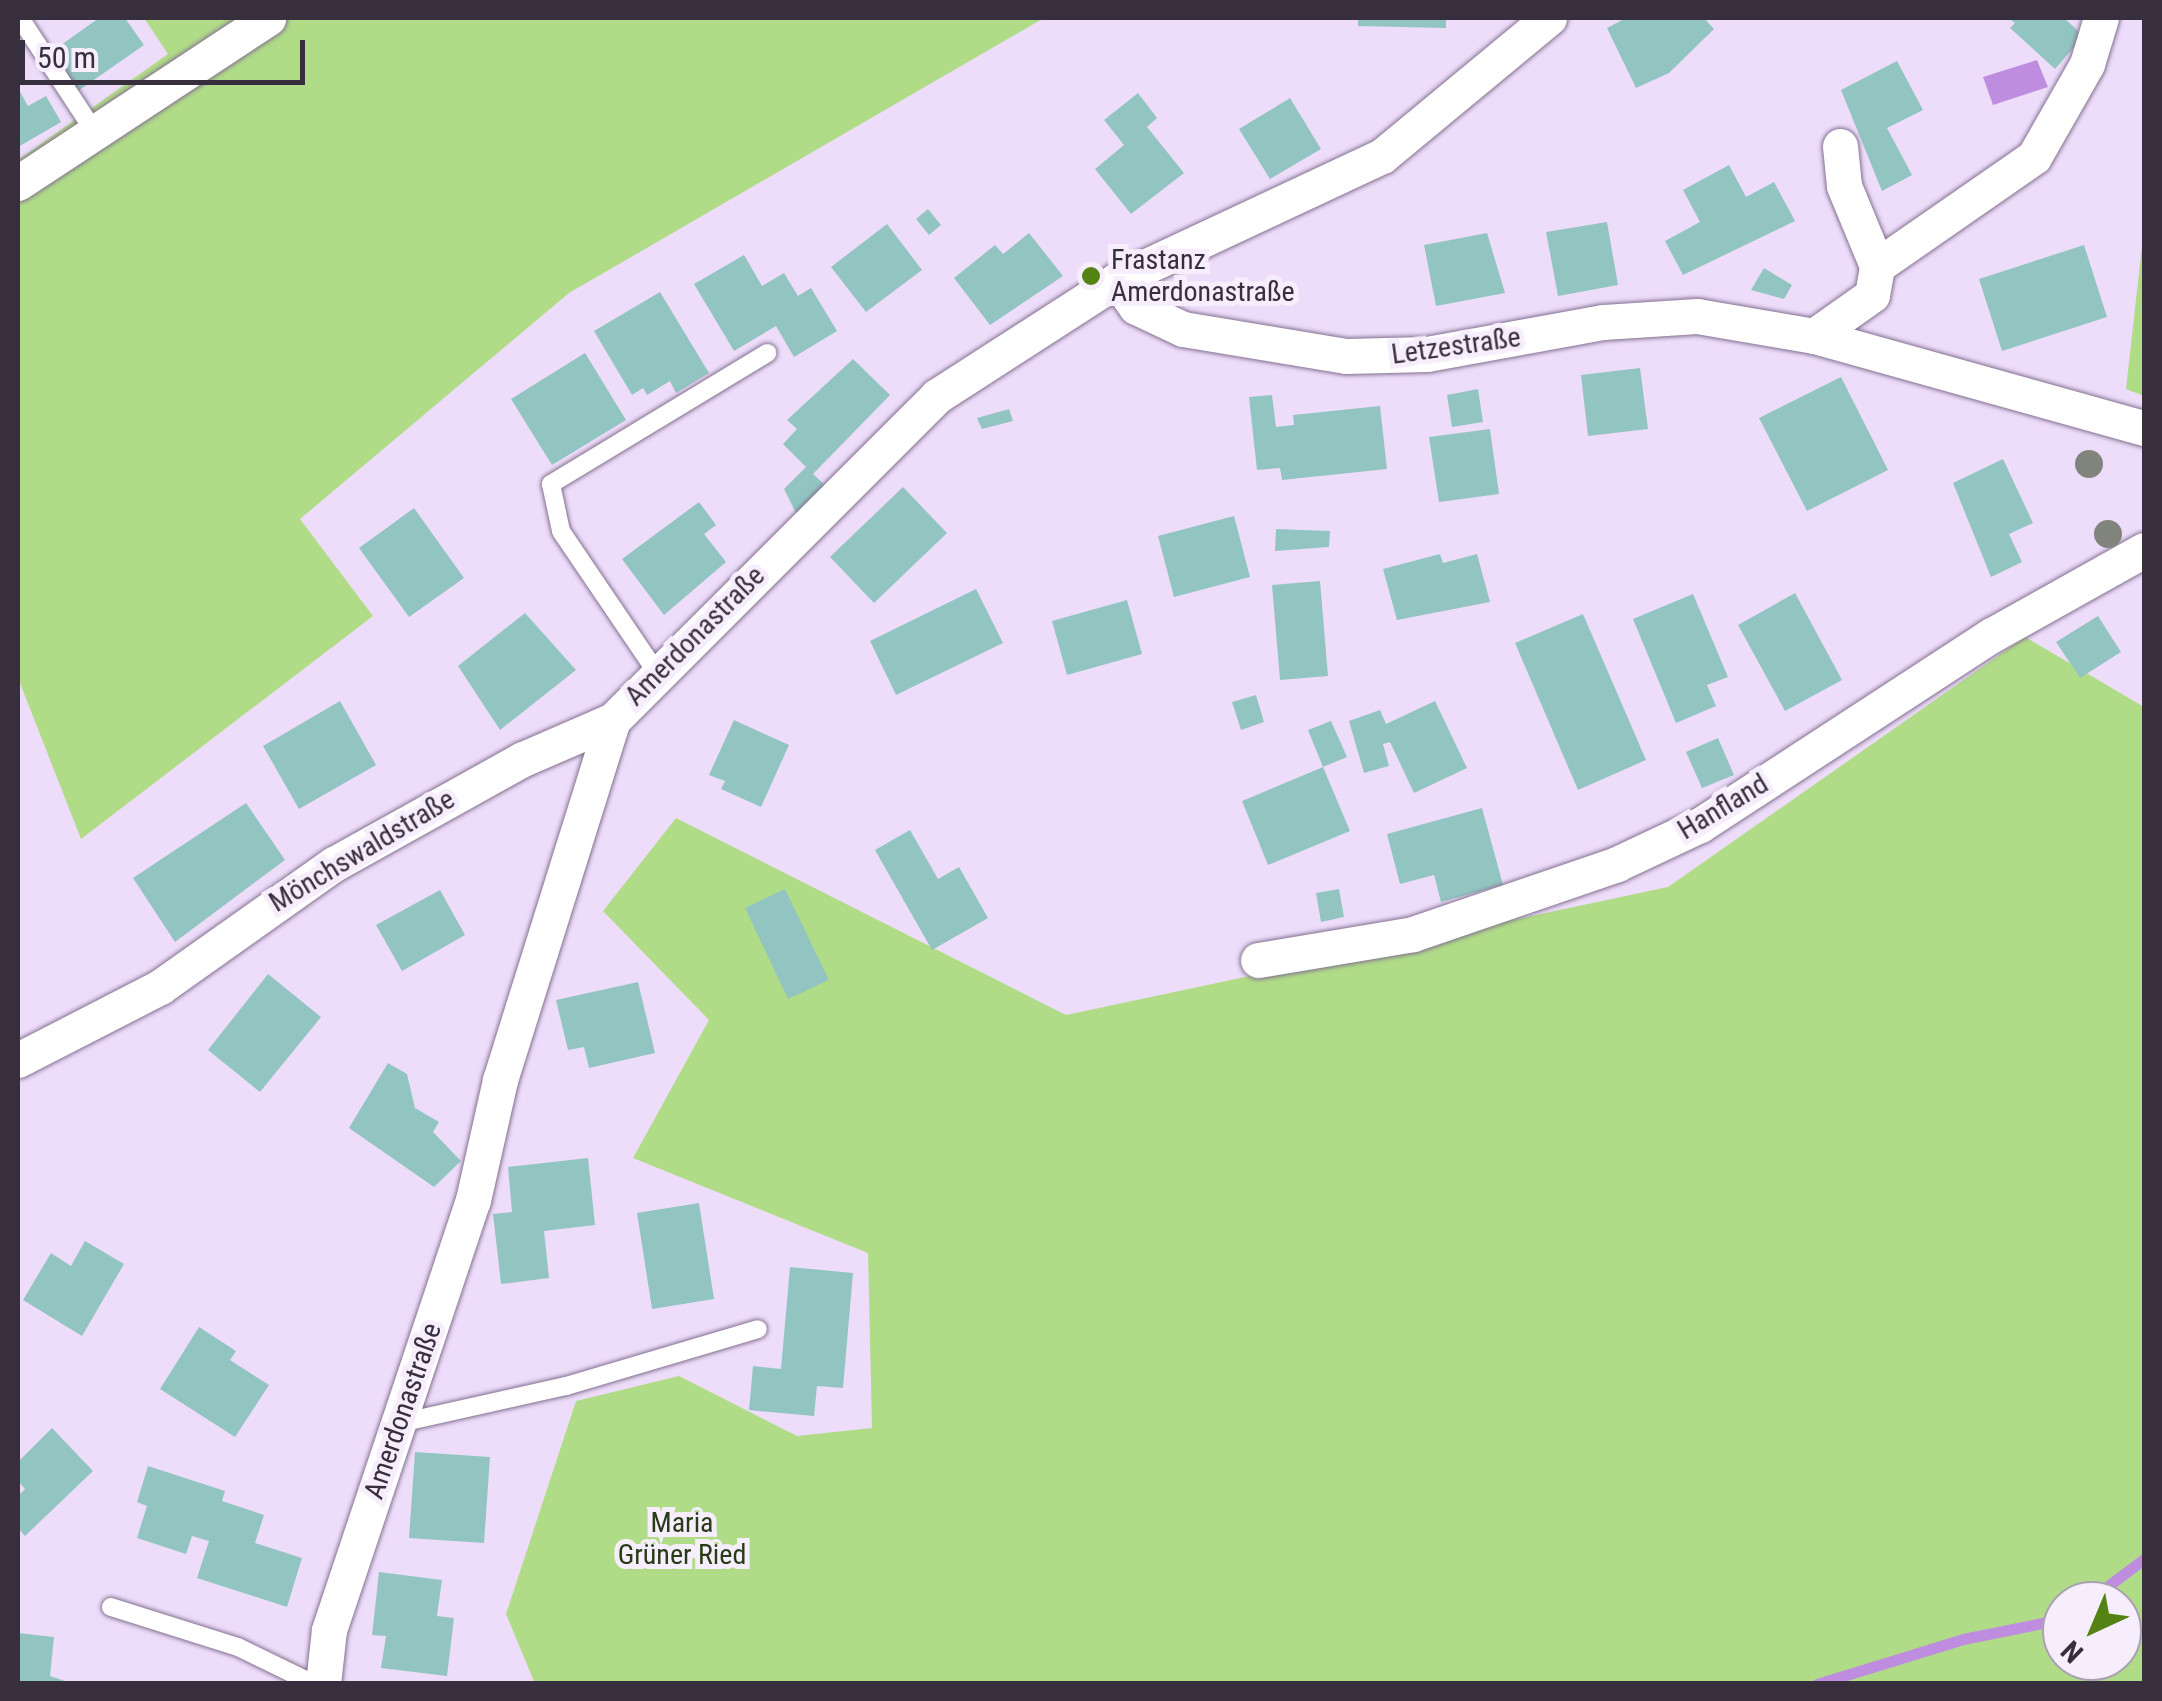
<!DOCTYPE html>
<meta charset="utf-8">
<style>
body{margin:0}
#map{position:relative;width:2162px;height:1701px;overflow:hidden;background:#eeddfa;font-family:"Roboto Condensed",sans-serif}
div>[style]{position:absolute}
.green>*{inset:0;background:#b0dc88}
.water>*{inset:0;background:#bf8de0}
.stream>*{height:11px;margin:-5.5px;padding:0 5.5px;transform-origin:5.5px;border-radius:5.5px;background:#bf8de0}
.building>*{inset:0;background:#92c5c2}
.roads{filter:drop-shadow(0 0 2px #847191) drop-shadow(0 0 2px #847191)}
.lane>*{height:18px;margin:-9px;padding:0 9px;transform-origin:9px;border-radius:9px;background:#fff}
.street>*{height:35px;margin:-17.5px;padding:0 17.5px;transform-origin:17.5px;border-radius:17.5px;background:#fff}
.trees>*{width:28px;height:28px;margin:-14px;border-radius:50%;background:#81837d}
.dots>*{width:28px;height:28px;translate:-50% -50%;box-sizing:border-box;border:5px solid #f6eefc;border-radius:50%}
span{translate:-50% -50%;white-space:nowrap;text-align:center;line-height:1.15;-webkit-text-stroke:10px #f6eefc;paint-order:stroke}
.poi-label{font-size:28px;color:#372f3d}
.left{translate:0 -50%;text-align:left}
.street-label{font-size:28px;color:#372f3d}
.park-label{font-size:28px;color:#283a16}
.frame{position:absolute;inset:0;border:20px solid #372f3d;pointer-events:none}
.north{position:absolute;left:2042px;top:1581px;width:100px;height:100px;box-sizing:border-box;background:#f6eefc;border:2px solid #aaa2b0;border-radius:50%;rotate:224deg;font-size:28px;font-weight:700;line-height:40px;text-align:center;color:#372f3d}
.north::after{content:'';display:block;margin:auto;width:35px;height:45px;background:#548313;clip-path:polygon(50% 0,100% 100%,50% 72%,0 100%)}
.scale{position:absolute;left:20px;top:40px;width:285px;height:45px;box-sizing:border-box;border:5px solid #372f3d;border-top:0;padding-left:12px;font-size:30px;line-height:35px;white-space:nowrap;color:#372f3d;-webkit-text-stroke:8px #f6eefc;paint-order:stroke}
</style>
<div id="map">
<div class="green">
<div style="clip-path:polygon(144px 18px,1044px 18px,569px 293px,300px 519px,373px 616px,81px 839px,18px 678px,18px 160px,168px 54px)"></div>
<div style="clip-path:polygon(2144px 228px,2144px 396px,2126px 389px)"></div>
<div style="clip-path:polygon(evenodd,2025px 637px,2144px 707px,2144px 1683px,535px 1684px,506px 1614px,576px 1401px,679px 1376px,797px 1436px,872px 1428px,868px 1253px,633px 1158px,709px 1020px,603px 911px,676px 818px,1066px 1015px,1668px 887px,2025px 637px,2062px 1601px,2122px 1601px,2122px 1661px,2062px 1661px,2062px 1601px)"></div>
</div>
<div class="water">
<div style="clip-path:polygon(2037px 60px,2048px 87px,1993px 105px,1983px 77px)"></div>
</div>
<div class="stream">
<div style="left:2088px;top:1601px;width:70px;rotate:-36.9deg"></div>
<div style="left:1817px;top:1684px;width:153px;rotate:-17.1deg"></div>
<div style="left:1963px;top:1639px;width:101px;rotate:-11.4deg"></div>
</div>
<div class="building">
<div style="clip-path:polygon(99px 18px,125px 18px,144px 45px,78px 91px,51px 52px)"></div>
<div style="clip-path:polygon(1358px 18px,1446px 18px,1446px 28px,1358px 26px)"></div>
<div style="clip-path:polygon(1626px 18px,1704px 18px,1714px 29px,1669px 73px,1636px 88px,1607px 28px)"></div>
<div style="clip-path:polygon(2008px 18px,2064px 18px,2084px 36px,2055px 69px,2010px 28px,2015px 23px)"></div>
<div style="clip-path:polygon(1897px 61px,1923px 110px,1887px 128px,1912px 175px,1882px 191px,1841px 90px)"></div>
<div style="clip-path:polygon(18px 88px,28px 106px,46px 96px,61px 122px,18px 147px)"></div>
<div style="clip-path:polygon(1138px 93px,1157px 118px,1147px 127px,1184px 173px,1131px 214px,1095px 169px,1124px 145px,1104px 120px)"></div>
<div style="clip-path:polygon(1290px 98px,1321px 149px,1270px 179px,1239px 129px)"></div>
<div style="clip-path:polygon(1729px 165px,1746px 197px,1774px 182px,1795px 221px,1683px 275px,1665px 241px,1700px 222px,1683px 190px)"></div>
<div style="clip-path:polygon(928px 209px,941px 225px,929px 235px,916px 219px)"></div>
<div style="clip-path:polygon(1607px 222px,1618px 285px,1558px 296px,1546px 232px)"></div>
<div style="clip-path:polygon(887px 224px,922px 270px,866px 312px,831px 267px)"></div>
<div style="clip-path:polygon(1029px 233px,1063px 276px,990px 325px,954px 278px,995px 245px,1003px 254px)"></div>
<div style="clip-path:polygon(1487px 233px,1505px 293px,1436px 306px,1424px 245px)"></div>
<div style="clip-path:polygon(2084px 245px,2107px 317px,2002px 351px,1979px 279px)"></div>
<div style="clip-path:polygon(744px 255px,762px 286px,784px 273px,798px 296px,811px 288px,837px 331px,794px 357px,776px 326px,734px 351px,694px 284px)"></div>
<div style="clip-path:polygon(1764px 268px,1792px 285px,1784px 299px,1751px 290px)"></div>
<div style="clip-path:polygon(660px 292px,709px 373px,676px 393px,670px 381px,647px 395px,643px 388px,632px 395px,594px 331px)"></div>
<div style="clip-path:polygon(585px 353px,626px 420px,552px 465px,511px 399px)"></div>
<div style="clip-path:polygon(853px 359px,890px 395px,813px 474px,827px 487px,798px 517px,784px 489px,806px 467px,783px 444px,797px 429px,787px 420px)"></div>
<div style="clip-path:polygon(1640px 368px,1648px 429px,1588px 436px,1581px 375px)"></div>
<div style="clip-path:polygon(1841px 377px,1888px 470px,1807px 511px,1759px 418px)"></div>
<div style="clip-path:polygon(1478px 389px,1483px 422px,1452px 427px,1447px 395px)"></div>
<div style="clip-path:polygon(1272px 395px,1276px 427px,1294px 425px,1293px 415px,1380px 406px,1387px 469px,1282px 480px,1280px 468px,1257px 470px,1249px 397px)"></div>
<div style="clip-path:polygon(1009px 409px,1013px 421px,982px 429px,977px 418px)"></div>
<div style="clip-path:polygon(1490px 429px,1499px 494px,1439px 502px,1429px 437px)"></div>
<div style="clip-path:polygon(2003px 459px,2033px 523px,2009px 534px,2022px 562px,1991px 577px,1953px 483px)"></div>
<div style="clip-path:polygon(903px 487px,947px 533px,874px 603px,830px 557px)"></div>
<div style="clip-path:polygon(699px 502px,716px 525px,704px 534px,726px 562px,664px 615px,622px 559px)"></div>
<div style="clip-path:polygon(414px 508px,464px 578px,409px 617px,359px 548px)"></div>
<div style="clip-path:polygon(1234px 516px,1250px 577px,1174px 597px,1158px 536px)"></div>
<div style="clip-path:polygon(1276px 529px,1330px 531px,1329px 547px,1275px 551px)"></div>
<div style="clip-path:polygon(1440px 554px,1443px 563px,1477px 554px,1490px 602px,1397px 620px,1383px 569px)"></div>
<div style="clip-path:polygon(1320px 581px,1328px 676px,1280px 680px,1272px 585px)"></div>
<div style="clip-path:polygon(976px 589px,1003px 643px,896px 695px,870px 641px)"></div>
<div style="clip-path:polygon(1795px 593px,1842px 680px,1785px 711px,1738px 625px)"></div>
<div style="clip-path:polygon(1693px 594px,1728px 677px,1707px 685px,1716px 706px,1676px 723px,1633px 619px)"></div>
<div style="clip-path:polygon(1127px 600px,1142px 654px,1067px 675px,1052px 621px)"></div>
<div style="clip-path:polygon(525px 613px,576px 670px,500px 730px,458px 666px)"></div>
<div style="clip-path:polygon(1583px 614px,1646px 760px,1578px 790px,1515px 643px)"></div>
<div style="clip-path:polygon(2098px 616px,2121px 652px,2080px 678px,2056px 642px)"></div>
<div style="clip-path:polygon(1256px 695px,1264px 722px,1241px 730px,1232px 702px)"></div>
<div style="clip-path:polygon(340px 701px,376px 765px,299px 809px,263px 746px)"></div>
<div style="clip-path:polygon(1435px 701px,1467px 768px,1414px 793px,1390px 742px,1383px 744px,1389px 766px,1364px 773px,1349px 721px,1380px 710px,1386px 724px)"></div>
<div style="clip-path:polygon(734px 720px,789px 745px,761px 807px,721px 789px,725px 781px,709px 775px)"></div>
<div style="clip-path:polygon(1331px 721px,1347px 757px,1323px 767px,1308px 730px)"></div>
<div style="clip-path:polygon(1718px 738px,1734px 775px,1702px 788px,1686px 752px)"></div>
<div style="clip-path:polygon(1323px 767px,1350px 831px,1268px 865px,1242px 801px)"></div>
<div style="clip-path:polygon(246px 803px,285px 860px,175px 942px,133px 878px)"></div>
<div style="clip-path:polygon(1482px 808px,1503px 885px,1441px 902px,1434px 875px,1400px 884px,1387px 834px)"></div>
<div style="clip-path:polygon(910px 830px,938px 879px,959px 867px,988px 918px,932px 950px,875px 850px)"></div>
<div style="clip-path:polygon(785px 889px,829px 980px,788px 999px,745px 908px)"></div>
<div style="clip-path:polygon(1339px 889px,1344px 917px,1321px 922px,1316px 893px)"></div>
<div style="clip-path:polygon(440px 890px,465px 935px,402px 971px,376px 925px)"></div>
<div style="clip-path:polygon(268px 974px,321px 1017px,260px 1092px,208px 1050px)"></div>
<div style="clip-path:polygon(638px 982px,655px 1053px,589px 1068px,584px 1047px,568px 1050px,556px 1000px)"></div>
<div style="clip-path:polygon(388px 1063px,407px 1074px,415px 1108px,439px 1122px,433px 1132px,461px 1161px,434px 1187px,349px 1128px)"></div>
<div style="clip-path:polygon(588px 1158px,595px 1225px,544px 1231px,549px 1278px,501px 1284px,493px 1214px,512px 1212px,508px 1167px)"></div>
<div style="clip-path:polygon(699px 1203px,714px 1299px,652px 1309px,637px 1213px)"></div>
<div style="clip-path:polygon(85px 1241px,124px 1264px,82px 1336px,23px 1300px,51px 1253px,71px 1266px)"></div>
<div style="clip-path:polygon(790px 1267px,853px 1273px,843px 1388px,817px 1386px,814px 1416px,749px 1410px,753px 1366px,781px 1369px)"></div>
<div style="clip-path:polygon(199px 1327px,236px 1351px,230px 1360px,269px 1385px,235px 1437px,160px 1389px)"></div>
<div style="clip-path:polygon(52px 1428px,93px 1471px,25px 1536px,18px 1528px,18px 1496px,25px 1489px,18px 1481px,18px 1462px)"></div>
<div style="clip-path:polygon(415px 1452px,490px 1457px,484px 1543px,409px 1538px)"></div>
<div style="clip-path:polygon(148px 1466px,225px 1491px,222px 1501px,264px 1515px,255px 1543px,302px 1558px,287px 1607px,197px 1578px,209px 1541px,192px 1536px,186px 1554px,137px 1538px,147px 1506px,137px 1502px)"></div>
<div style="clip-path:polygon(379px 1572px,442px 1580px,437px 1616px,454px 1618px,447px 1676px,381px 1668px,386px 1636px,372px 1635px)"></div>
<div style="clip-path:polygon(18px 1633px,54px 1637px,50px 1676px,74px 1684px,18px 1684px)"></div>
</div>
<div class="roads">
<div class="lane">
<div style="left:20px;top:18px;width:139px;rotate:56.8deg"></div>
<div style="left:657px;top:673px;width:171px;rotate:-124.1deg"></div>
<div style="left:561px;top:531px;width:48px;rotate:-102deg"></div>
<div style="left:551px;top:484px;width:253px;rotate:-31.2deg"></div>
<div style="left:400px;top:1423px;width:170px;rotate:-12.6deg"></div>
<div style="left:566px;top:1386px;width:200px;rotate:-16.5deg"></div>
<div style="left:111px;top:1607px;width:133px;rotate:17.5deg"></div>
<div style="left:238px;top:1647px;width:85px;rotate:26deg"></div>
</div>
<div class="street">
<div style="left:1840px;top:146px;width:40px;rotate:84.3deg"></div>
<div style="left:1844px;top:186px;width:87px;rotate:67.6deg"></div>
<div style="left:18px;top:183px;width:300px;rotate:-33.4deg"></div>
<div style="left:1117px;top:280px;width:33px;rotate:55deg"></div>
<div style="left:1136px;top:307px;width:52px;rotate:25.1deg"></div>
<div style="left:1183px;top:329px;width:165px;rotate:9.4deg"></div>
<div style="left:1346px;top:356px;width:81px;rotate:-1.4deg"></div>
<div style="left:1427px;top:354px;width:179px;rotate:-10.3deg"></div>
<div style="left:1603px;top:322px;width:94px;rotate:-3.7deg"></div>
<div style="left:1697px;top:316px;width:119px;rotate:9.7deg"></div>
<div style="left:1814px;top:336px;width:343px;rotate:15.6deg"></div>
<div style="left:1814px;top:336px;width:71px;rotate:-35.3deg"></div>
<div style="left:1872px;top:295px;width:29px;rotate:-80deg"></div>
<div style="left:1877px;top:266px;width:191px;rotate:-34.8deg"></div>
<div style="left:2034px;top:157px;width:107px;rotate:-60.3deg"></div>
<div style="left:2087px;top:64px;width:48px;rotate:-73.1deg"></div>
<div style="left:1258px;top:960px;width:157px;rotate:-9.5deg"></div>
<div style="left:1413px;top:934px;width:216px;rotate:-18.9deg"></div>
<div style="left:1617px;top:864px;width:92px;rotate:-25.2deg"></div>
<div style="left:1700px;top:825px;width:348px;rotate:-33.1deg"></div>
<div style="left:1992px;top:635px;width:174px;rotate:-29.2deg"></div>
<div style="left:18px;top:1060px;width:160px;rotate:-27.2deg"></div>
<div style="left:160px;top:987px;width:213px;rotate:-35.3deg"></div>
<div style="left:334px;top:864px;width:216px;rotate:-29.1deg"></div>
<div style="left:523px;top:759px;width:98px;rotate:-23.4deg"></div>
<div style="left:323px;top:1684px;width:54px;rotate:-83.7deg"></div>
<div style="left:329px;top:1630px;width:453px;rotate:-71.5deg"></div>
<div style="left:473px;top:1200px;width:123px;rotate:-77.3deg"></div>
<div style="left:500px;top:1080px;width:377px;rotate:-72.6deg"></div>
<div style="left:613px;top:720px;width:458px;rotate:-45deg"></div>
<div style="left:937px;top:396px;width:214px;rotate:-32.8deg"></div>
<div style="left:1117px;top:280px;width:293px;rotate:-25.1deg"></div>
<div style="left:1382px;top:156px;width:217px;rotate:-39.6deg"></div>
</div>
</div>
<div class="trees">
<div style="left:2089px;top:464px"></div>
<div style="left:2108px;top:534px"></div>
</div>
<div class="dots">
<div style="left:1091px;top:276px;background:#548313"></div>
</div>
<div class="poi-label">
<span class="left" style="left:1111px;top:276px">Frastanz<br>Amerdonastraße</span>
</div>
<div class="street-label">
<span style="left:1456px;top:346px;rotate:-8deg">Letzestraße</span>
<span style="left:695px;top:636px;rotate:-45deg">Amerdonastraße</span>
<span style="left:1723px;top:807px;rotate:-31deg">Hanfland</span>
<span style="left:362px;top:851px;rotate:-31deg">Mönchswaldstraße</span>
<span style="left:403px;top:1411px;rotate:-71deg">Amerdonastraße</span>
</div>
<div class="park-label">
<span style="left:682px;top:1539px">Maria<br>Grüner Ried</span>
</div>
<div class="frame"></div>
<div class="north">N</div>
<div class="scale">50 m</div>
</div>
